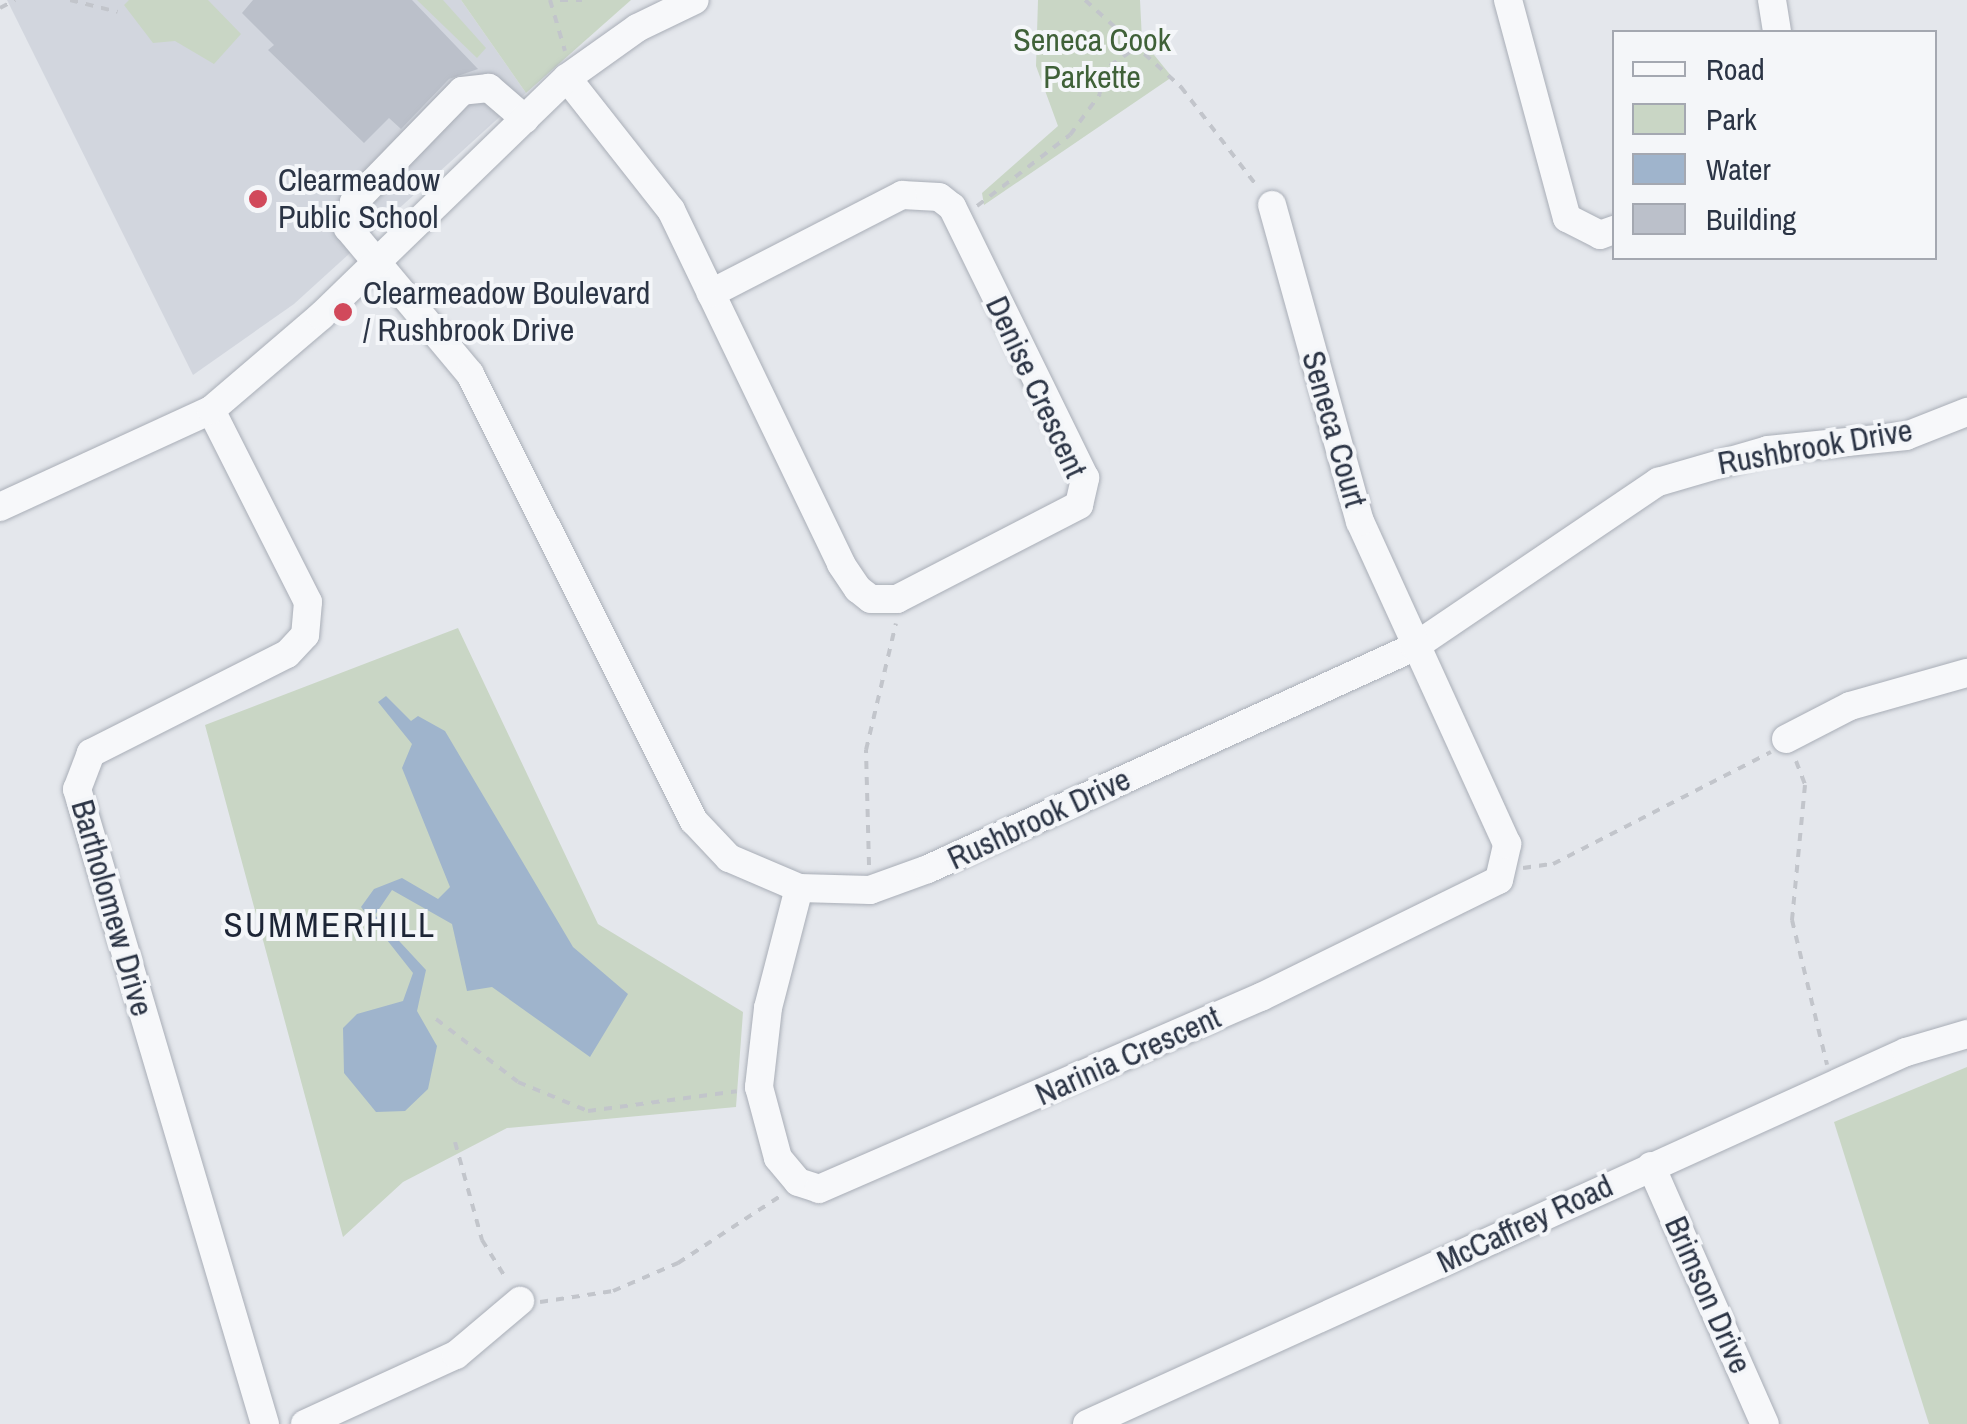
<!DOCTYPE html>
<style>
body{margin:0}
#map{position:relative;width:1967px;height:1424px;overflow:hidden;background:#e4e7ec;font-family:"Archivo Narrow",sans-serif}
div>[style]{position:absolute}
.built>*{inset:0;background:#d2d6de}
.green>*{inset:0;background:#c9d6c5}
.water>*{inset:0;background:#9fb4cc}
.building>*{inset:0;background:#bbc0ca}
.path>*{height:4px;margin-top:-2px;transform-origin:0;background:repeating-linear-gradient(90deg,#c2c5cb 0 8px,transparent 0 16px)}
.roads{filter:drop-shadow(0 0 2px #a9aeb7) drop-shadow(0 0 2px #a9aeb7)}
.minor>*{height:28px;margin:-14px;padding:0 14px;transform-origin:14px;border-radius:14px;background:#f7f8fa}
.dots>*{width:28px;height:28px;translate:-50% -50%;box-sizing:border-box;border:5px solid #f4f6f9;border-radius:50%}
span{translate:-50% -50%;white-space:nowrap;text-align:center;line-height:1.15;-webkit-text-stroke:8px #f4f6f9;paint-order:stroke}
.park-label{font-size:32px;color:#3f6138}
.poi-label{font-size:32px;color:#2b3445}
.left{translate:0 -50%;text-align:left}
.street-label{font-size:32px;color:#2b3445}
.neighbourhood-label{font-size:35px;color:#1d2536;letter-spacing:2.5px}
.legend{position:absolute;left:1612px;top:30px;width:325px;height:230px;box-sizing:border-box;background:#f4f6f9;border:2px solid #a4a8b1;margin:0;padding:12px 18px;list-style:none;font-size:30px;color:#2b3445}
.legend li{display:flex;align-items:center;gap:20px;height:50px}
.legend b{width:50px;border:2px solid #a4a8b1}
</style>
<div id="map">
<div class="built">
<div style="clip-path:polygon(7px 0,461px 0,526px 93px,294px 304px,193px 375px)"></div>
</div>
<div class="green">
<div style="clip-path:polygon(129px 0,208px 0,241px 34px,214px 64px,175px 41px,153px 43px,124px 5px)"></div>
<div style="clip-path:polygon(417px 0,443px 0,486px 48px,477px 58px)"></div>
<div style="clip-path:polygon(461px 0,631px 0,526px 93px)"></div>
<div style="clip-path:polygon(1038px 0,1140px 0,1142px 40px,1172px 77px,984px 205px,982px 193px,1058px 126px,1036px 66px)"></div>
<div style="clip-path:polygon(458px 628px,598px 924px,743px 1012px,736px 1107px,507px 1128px,403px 1182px,343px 1237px,205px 725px)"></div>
<div style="clip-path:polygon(1967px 1067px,1967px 1424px,1929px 1424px,1834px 1122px)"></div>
</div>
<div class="water">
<div style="clip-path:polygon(386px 696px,411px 721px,418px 716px,445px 731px,573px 947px,628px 994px,590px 1057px,492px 987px,467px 991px,452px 924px,392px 890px,375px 915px,426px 970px,417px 1011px,437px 1046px,428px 1089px,405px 1111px,376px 1112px,344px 1073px,343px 1028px,357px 1014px,403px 1001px,413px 973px,361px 907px,374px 889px,402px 878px,438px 899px,450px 887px,402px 768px,412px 744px,378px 702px)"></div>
</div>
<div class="building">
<div style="clip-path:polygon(253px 0,412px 0,478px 69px,449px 79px,401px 129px,389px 118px,364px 143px,268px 50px,274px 45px,242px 13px)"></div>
</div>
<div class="path">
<div style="left:70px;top:0;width:49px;rotate:14deg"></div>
<div style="left:550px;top:0;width:53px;rotate:73.6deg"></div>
<div style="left:560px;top:0;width:22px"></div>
<div style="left:1085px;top:0;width:130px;rotate:42.2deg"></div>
<div style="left:1181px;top:87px;width:125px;rotate:52.5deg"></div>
<div style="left:0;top:8px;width:17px;rotate:-28deg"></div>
<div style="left:977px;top:206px;width:117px;rotate:-37.4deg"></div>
<div style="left:1070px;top:135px;width:51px;rotate:-53.8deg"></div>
<div style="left:1100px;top:94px;width:19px;rotate:-99deg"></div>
<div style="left:1097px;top:75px;width:45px;rotate:-35.1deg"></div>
<div style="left:1796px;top:761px;width:26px;rotate:69deg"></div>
<div style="left:1805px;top:785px;width:136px;rotate:95.5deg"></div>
<div style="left:1792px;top:920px;width:149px;rotate:76.4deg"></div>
<div style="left:869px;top:865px;width:115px;rotate:-91.5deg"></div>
<div style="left:866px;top:750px;width:130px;rotate:-76.7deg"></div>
<div style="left:1523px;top:868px;width:30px;rotate:-8deg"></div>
<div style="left:1553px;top:864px;width:245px;rotate:-27.2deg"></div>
<div style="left:436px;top:1019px;width:103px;rotate:37.5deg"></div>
<div style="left:518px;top:1082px;width:76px;rotate:22.5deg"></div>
<div style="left:588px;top:1111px;width:150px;rotate:-7.6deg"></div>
<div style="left:455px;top:1142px;width:102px;rotate:74.6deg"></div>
<div style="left:482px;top:1240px;width:47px;rotate:58deg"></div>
<div style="left:540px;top:1302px;width:74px;rotate:-8.6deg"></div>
<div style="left:613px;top:1291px;width:71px;rotate:-23.3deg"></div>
<div style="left:678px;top:1263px;width:121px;rotate:-33.2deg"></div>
</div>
<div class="roads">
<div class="minor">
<div style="left:1508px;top:0;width:226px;rotate:74.9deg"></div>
<div style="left:1567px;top:218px;width:37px;rotate:27deg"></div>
<div style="left:1600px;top:235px;width:15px;rotate:-20deg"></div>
<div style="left:1772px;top:0;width:32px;rotate:81deg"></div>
<div style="left:567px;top:78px;width:168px;rotate:51.8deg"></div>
<div style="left:671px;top:210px;width:393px;rotate:64.3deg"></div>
<div style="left:841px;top:564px;width:30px;rotate:56deg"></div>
<div style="left:858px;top:589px;width:16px;rotate:38deg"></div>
<div style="left:871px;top:599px;width:26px"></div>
<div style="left:897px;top:599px;width:205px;rotate:-27.3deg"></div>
<div style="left:1079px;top:505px;width:28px;rotate:-77deg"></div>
<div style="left:1085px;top:478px;width:302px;rotate:-116.1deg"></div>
<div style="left:952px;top:207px;width:16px;rotate:-142deg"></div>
<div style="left:939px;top:197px;width:37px;rotate:-177deg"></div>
<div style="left:902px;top:195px;width:215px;rotate:152.8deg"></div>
<div style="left:525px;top:119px;width:48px;rotate:-139.3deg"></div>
<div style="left:489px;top:88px;width:27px;rotate:174deg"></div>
<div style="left:462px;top:91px;width:155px;rotate:134.2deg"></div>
<div style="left:354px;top:202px;width:27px;rotate:103deg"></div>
<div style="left:348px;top:228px;width:190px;rotate:50.1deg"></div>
<div style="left:470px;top:374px;width:500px;rotate:63.4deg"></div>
<div style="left:694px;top:821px;width:51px;rotate:46.6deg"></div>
<div style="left:729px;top:858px;width:76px;rotate:23.2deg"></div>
<div style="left:799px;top:888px;width:71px;rotate:1.6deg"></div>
<div style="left:870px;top:890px;width:62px;rotate:-19.9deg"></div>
<div style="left:928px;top:869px;width:534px;rotate:-24.55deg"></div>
<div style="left:1414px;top:647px;width:295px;rotate:-34.1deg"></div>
<div style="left:1658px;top:482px;width:115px;rotate:-16.2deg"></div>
<div style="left:1768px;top:450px;width:139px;rotate:-5.8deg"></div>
<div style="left:1906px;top:436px;width:66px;rotate:-21.5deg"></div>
<div style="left:211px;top:410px;width:215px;rotate:63.2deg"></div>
<div style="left:308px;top:602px;width:33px;rotate:95deg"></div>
<div style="left:305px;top:635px;width:26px;rotate:133deg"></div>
<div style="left:287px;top:654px;width:220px;rotate:153.2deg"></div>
<div style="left:91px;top:753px;width:39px;rotate:111deg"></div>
<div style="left:77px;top:789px;width:662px;rotate:73.51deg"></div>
<div style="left:0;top:507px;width:232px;rotate:-24.7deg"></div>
<div style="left:211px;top:410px;width:145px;rotate:-40.5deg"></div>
<div style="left:321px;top:316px;width:342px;rotate:-44.1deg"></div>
<div style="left:567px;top:78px;width:86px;rotate:-35.5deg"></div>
<div style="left:637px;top:28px;width:64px;rotate:-25.8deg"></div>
<div style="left:1786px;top:739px;width:72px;rotate:-27.3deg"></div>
<div style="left:1850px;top:706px;width:122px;rotate:-15.8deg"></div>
<div style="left:799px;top:888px;width:124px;rotate:104.5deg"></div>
<div style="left:768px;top:1008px;width:80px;rotate:96.5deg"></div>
<div style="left:759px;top:1087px;width:73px;rotate:75deg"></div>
<div style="left:778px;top:1158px;width:31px;rotate:50deg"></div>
<div style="left:798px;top:1182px;width:22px;rotate:18deg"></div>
<div style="left:819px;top:1189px;width:482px;rotate:-23.5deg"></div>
<div style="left:1261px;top:997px;width:265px;rotate:-26.2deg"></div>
<div style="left:1499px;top:880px;width:37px;rotate:-77deg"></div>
<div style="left:1507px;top:844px;width:354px;rotate:-114.5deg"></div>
<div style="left:1360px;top:522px;width:329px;rotate:-105.5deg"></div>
<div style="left:1651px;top:1166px;width:282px;rotate:66.2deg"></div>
<div style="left:305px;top:1424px;width:166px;rotate:-24.6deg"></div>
<div style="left:456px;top:1355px;width:84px;rotate:-40.2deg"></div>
<div style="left:1087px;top:1424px;width:900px;rotate:-24.43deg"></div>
<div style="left:1906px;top:1052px;width:64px;rotate:-16.4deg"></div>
</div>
</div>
<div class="dots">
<div style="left:258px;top:199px;background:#d1495b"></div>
<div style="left:343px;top:312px;background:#d1495b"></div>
</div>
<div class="park-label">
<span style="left:1092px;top:59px">Seneca Cook<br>Parkette</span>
</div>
<div class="poi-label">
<span class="left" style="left:278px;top:199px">Clearmeadow<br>Public School</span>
<span class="left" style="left:363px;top:312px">Clearmeadow Boulevard<br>/ Rushbrook Drive</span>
</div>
<div class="street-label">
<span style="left:1036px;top:387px;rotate:65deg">Denise Crescent</span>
<span style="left:1334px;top:429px;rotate:74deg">Seneca Court</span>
<span style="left:1815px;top:447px;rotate:-10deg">Rushbrook Drive</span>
<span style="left:1039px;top:819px;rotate:-25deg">Rushbrook Drive</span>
<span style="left:112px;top:908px;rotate:74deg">Bartholomew Drive</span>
<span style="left:1128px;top:1056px;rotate:-24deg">Narinia Crescent</span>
<span style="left:1525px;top:1224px;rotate:-25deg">McCaffrey Road</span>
<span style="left:1708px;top:1295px;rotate:66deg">Brimson Drive</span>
</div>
<div class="neighbourhood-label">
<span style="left:330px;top:925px">SUMMERHILL</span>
</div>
<ul class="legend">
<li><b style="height:12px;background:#f7f8fa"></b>Road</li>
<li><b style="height:28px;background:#c9d6c5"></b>Park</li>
<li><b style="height:28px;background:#9fb4cc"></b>Water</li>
<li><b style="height:28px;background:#bbc0ca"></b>Building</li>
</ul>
</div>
